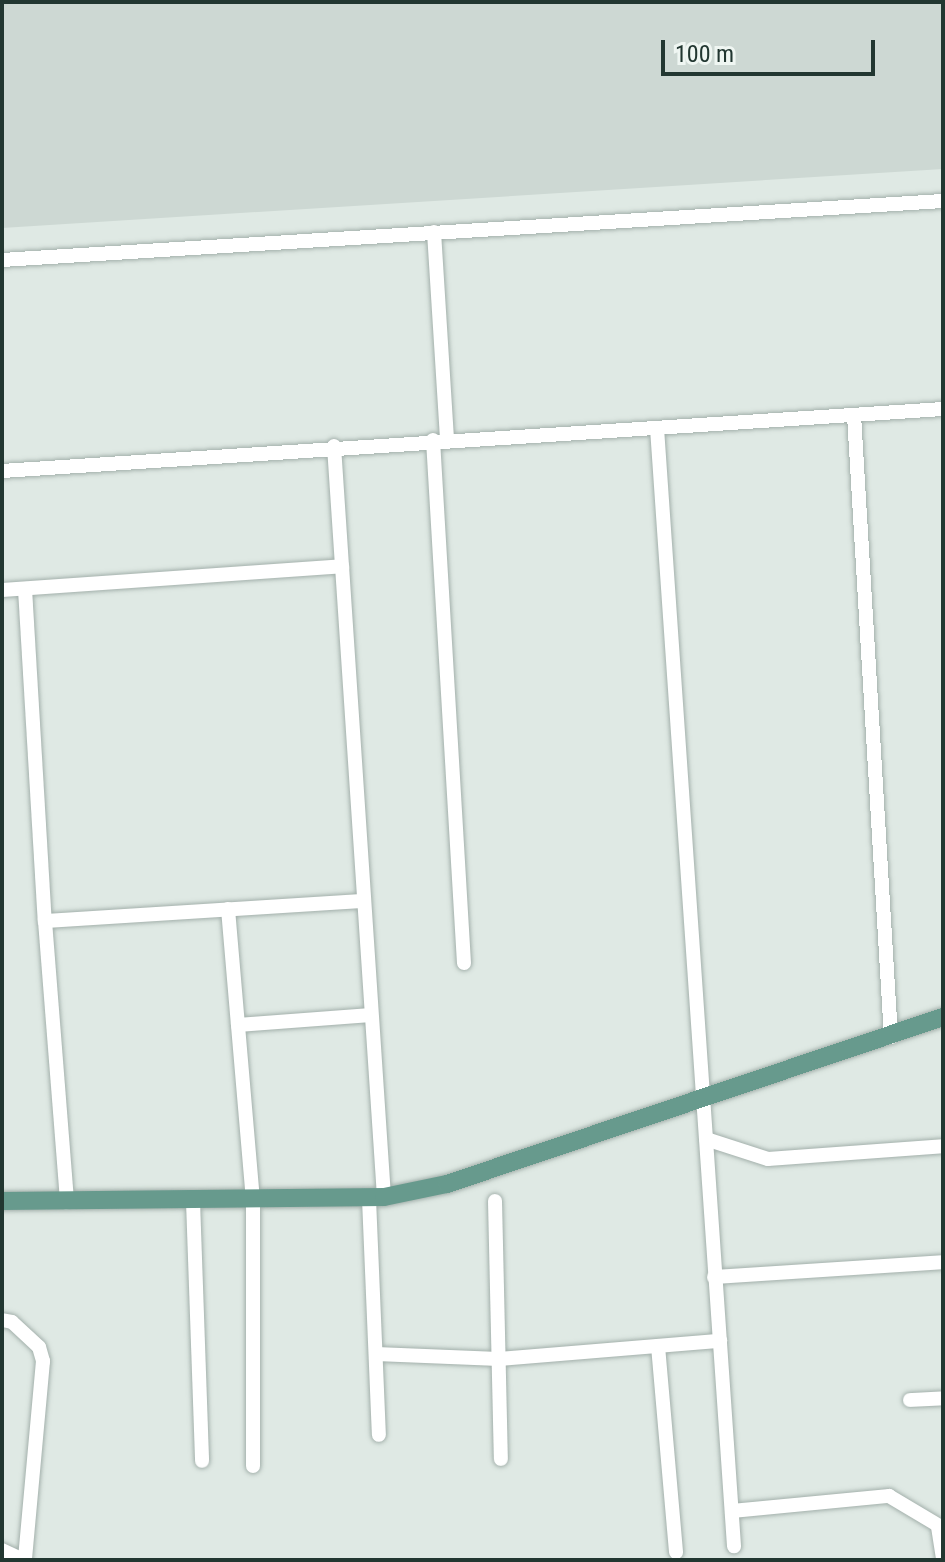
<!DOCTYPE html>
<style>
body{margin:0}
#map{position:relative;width:945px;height:1562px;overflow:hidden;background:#dfe9e4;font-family:"Roboto Condensed",sans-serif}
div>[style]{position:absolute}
.built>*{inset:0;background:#cdd8d3}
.roads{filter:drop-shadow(0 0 2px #a3b0ab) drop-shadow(0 0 2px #a3b0ab)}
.minor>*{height:14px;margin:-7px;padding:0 7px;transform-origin:7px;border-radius:7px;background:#fff}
.major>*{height:18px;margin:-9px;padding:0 9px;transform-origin:9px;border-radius:9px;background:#679a8d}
span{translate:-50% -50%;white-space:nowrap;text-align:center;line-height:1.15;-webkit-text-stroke:7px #eff6f2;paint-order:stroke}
.frame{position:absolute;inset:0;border:4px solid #223731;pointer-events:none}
.scale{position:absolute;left:661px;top:40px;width:214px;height:36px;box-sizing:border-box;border:4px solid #223731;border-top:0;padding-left:10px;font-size:24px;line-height:28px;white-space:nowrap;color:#223731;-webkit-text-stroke:6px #eff6f2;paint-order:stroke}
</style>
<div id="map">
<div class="built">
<div style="clip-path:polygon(2px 2px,943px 2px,943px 169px,2px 228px)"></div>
</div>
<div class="roads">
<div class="minor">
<div style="left:434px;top:232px;width:208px;rotate:86.4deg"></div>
<div style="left:2px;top:260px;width:943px;rotate:-3.59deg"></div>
<div style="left:854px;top:415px;width:623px;rotate:86.6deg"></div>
<div style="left:657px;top:428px;width:1121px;rotate:86.06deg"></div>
<div style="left:433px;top:440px;width:524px;rotate:86.61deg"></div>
<div style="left:334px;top:446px;width:753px;rotate:86.19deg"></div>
<div style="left:2px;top:471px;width:943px;rotate:-3.77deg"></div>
<div style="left:25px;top:589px;width:333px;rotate:86.6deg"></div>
<div style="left:45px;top:921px;width:318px;rotate:-3.6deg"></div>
<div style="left:2px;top:590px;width:341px;rotate:-4deg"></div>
<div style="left:228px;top:909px;width:293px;rotate:85.1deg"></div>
<div style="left:253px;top:1201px;width:265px;rotate:90deg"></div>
<div style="left:45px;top:921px;width:282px;rotate:85.5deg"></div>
<div style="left:238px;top:1025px;width:133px;rotate:-4.3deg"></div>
<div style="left:706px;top:1139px;width:65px;rotate:17.9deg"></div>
<div style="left:768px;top:1159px;width:175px;rotate:-4.2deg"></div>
<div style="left:369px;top:1199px;width:236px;rotate:87.6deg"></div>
<div style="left:193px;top:1201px;width:260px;rotate:88deg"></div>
<div style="left:495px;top:1201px;width:258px;rotate:88.7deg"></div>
<div style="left:714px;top:1277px;width:229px;rotate:-3.7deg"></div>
<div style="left:2px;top:1320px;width:10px;rotate:11deg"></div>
<div style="left:12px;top:1322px;width:37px;rotate:43deg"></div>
<div style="left:39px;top:1347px;width:15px;rotate:74deg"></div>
<div style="left:43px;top:1361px;width:200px;rotate:95.2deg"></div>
<div style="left:658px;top:1346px;width:207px;rotate:85deg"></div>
<div style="left:376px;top:1354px;width:123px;rotate:2.3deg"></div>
<div style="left:499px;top:1359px;width:222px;rotate:-4.7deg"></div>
<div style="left:910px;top:1400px;width:33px;rotate:-3deg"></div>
<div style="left:732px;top:1511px;width:158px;rotate:-5.5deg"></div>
<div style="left:889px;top:1496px;width:63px;rotate:30.7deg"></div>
<div style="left:938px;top:1527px;width:33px;rotate:81deg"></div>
<div style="left:2px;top:1550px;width:23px;rotate:25deg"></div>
</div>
<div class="major">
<div style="left:2px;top:1201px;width:382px;rotate:-0.6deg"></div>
<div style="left:384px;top:1197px;width:64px;rotate:-11.7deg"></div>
<div style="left:447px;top:1184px;width:523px;rotate:-18.61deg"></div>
</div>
</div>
<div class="frame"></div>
<div class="scale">100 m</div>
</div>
